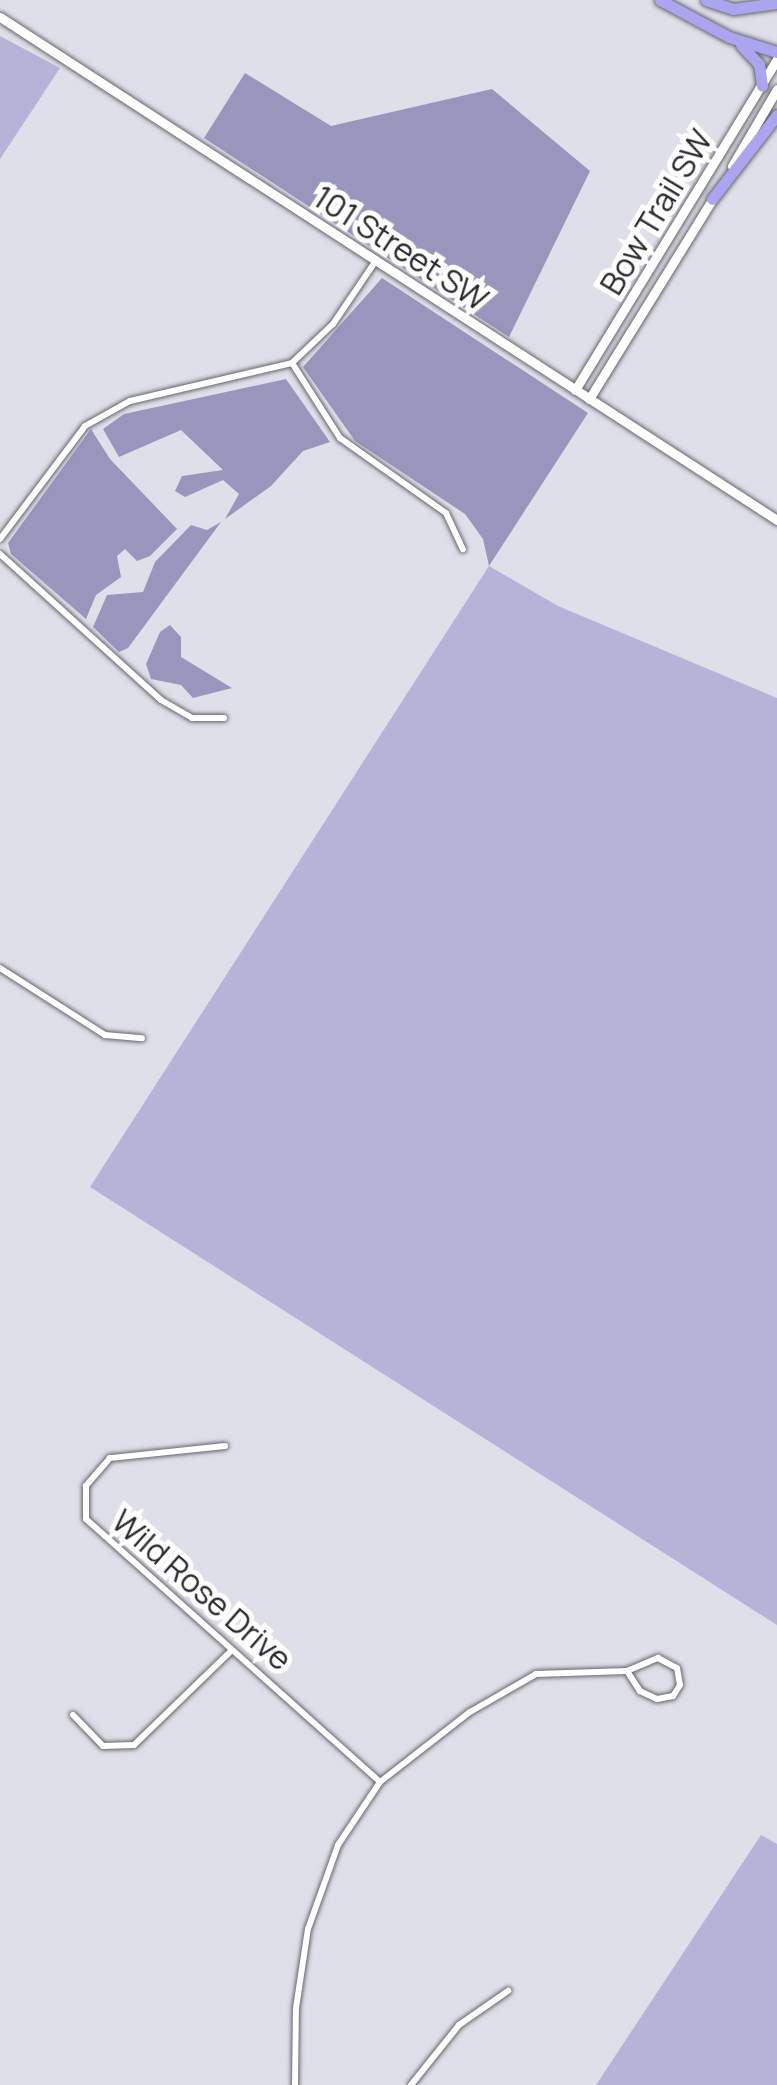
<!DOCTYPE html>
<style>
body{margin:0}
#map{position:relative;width:777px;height:2085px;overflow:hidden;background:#dfdfe9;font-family:Manrope,sans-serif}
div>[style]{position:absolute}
.green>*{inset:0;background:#b5b3d7}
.forest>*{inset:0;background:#9896bd}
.roads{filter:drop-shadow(0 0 2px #66666e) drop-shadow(0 0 2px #66666e)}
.street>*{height:6px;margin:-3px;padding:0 3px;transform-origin:3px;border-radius:3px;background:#fff}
.secondary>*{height:9px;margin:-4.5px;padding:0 4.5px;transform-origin:4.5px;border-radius:4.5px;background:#fff}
.highway>*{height:11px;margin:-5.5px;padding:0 5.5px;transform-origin:5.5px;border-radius:5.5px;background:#aba4ee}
span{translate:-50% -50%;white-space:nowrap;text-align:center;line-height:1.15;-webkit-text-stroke:10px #fff;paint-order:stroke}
.street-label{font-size:32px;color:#2a2a2e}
</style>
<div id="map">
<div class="green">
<div style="clip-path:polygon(0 36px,60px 68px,0 159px)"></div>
<div style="clip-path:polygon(489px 566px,558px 606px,777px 698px,777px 1625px,90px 1187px)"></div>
<div style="clip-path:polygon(761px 1835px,777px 1844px,777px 2085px,596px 2085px)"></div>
</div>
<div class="forest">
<div style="clip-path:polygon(245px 73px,331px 126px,492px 89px,590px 171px,509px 337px,204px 138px)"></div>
<div style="clip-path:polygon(382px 278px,588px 413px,489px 566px,483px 539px,465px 514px,355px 441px,303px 367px)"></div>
<div style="clip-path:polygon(286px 379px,330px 442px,303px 451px,271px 486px,225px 519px,239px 494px,223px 480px,185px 497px,175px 491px,182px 476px,223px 470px,181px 430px,119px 457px,103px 429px,124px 414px)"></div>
<div style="clip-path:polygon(91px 429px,110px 459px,177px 529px,150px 556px,137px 561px,125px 549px,117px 556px,121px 577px,96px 595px,86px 619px,11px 554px,8px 543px)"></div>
<div style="clip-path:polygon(221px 522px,128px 648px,119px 652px,93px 627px,107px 595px,143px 592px,155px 562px,191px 525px,207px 530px)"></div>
<div style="clip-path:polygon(170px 625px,181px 637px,181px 657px,232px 688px,193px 698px,181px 685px,151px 679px,146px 664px,160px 632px)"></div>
</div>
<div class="roads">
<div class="street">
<div style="left:292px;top:363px;width:89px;rotate:57.4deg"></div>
<div style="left:340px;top:438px;width:130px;rotate:35.3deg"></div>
<div style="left:446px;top:513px;width:40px;rotate:65deg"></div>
<div style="left:0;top:539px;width:141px;rotate:-53deg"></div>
<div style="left:85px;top:426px;width:51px;rotate:-29.1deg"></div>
<div style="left:130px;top:401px;width:166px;rotate:-13.2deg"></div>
<div style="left:292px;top:363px;width:57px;rotate:-43.6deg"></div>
<div style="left:333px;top:324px;width:75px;rotate:-55.9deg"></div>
<div style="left:0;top:554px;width:217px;rotate:42.2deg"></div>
<div style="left:161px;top:700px;width:36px;rotate:30deg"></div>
<div style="left:192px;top:718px;width:32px"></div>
<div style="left:0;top:968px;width:125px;rotate:32.5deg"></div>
<div style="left:105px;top:1035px;width:37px;rotate:5deg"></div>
<div style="left:225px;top:1446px;width:116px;rotate:174deg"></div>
<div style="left:110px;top:1458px;width:37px;rotate:131deg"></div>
<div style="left:86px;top:1486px;width:33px;rotate:90deg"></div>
<div style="left:86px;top:1519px;width:394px;rotate:41.8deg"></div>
<div style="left:73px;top:1715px;width:43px;rotate:45.9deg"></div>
<div style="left:103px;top:1746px;width:31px;rotate:-2deg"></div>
<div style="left:134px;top:1745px;width:136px;rotate:-44.1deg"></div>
<div style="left:295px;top:2085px;width:77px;rotate:-89.3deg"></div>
<div style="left:296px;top:2008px;width:80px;rotate:-81.4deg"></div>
<div style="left:308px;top:1929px;width:89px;rotate:-70.3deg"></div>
<div style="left:338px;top:1845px;width:76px;rotate:-56.3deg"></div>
<div style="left:380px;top:1782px;width:114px;rotate:-37.9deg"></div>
<div style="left:470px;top:1712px;width:76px;rotate:-29.9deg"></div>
<div style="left:536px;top:1674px;width:91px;rotate:-1.9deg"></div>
<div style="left:627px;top:1671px;width:34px;rotate:-23deg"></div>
<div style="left:658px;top:1658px;width:21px;rotate:28deg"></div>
<div style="left:677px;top:1668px;width:17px;rotate:80deg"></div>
<div style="left:680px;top:1685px;width:13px;rotate:122deg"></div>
<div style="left:673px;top:1696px;width:16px;rotate:169deg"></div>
<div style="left:657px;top:1699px;width:19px;rotate:-155deg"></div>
<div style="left:640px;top:1691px;width:24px;rotate:-123deg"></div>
<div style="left:411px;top:2085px;width:77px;rotate:-51.3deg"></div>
<div style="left:459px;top:2025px;width:60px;rotate:-34.8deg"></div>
</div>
<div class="secondary">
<div style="left:0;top:17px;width:926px;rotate:32.92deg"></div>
<div style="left:732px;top:166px;width:89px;rotate:-59.7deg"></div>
<div style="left:575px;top:390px;width:388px;rotate:-58.6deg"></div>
<div style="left:589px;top:399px;width:238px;rotate:-58.3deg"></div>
</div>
<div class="highway">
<div style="left:660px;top:0;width:78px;rotate:28.2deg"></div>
<div style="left:729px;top:37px;width:50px;rotate:17.4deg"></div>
<div style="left:706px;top:0;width:28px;rotate:18deg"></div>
<div style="left:733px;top:9px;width:44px;rotate:-7.8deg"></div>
<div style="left:741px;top:45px;width:26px;rotate:47deg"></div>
<div style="left:759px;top:64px;width:22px;rotate:82deg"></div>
<div style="left:712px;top:199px;width:106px;rotate:-52.3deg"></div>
</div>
</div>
<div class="street-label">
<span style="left:656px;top:212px;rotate:-59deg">Bow Trail SW</span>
<span style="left:401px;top:248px;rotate:33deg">101 Street SW</span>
<span style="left:202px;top:1590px;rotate:41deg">Wild Rose Drive</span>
</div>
</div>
